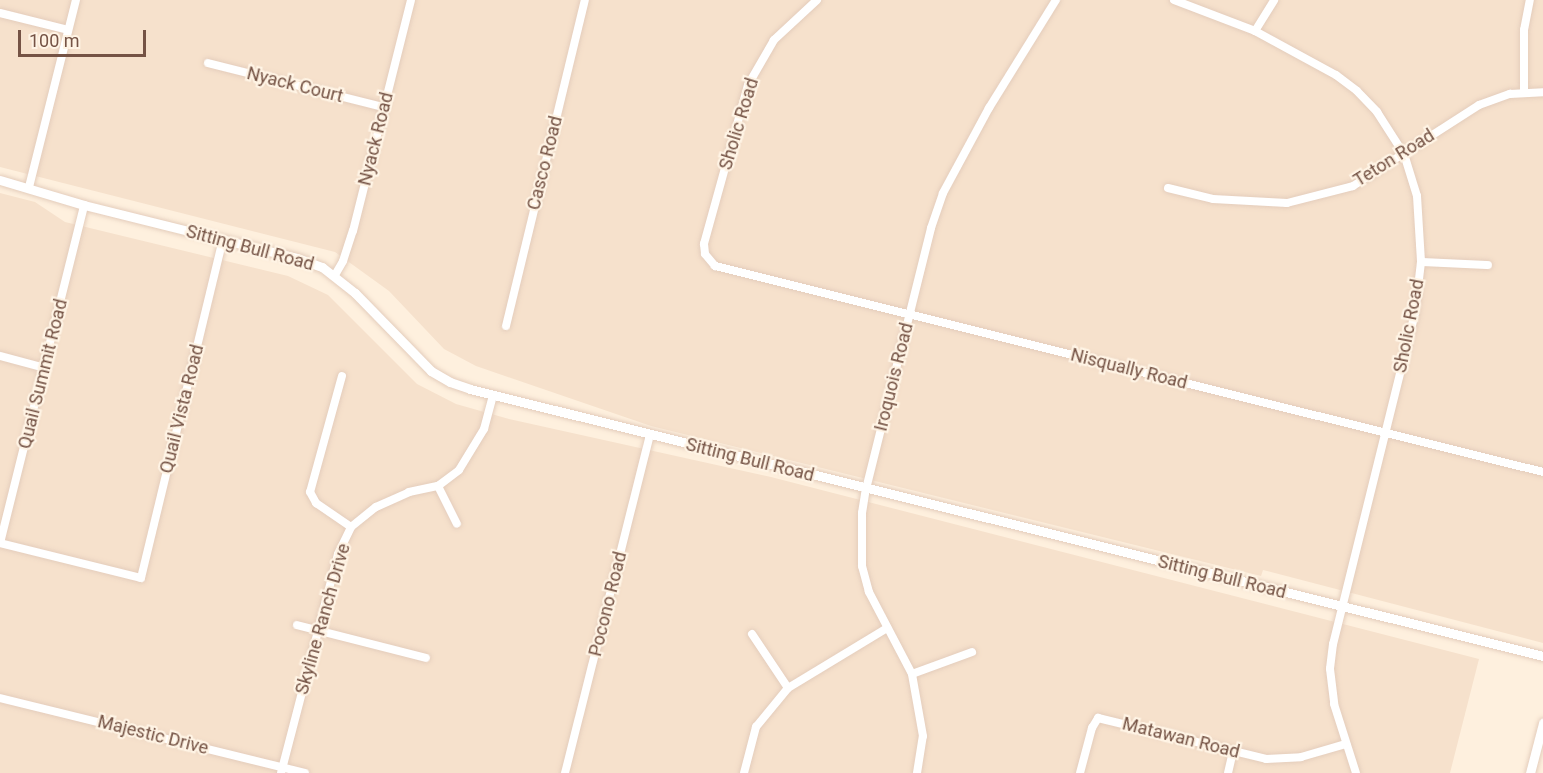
<!DOCTYPE html>
<style>
body{margin:0}
#map{position:relative;width:1543px;height:773px;overflow:hidden;background:#fef0de;font-family:Roboto,sans-serif}
div>[style]{position:absolute}
.residential>*{inset:0;background:#f6e1cc}
.roads{filter:drop-shadow(0 0 2px #e4cdbc) drop-shadow(0 0 2px #e4cdbc)}
.minor>*{height:8px;margin:-4px;padding:0 4px;transform-origin:4px;border-radius:4px;background:#fff}
.tertiary>*{height:9px;margin:-4.5px;padding:0 4.5px;transform-origin:4.5px;border-radius:4.5px;background:#fff}
span{translate:-50% -50%;white-space:nowrap;text-align:center;line-height:1.15;-webkit-text-stroke:4.5px #fff4e5;paint-order:stroke}
.street-label{font-size:18px;color:#755345}
.scale{position:absolute;left:18px;top:30px;width:128px;height:27px;box-sizing:border-box;border:3px solid #755345;border-top:0;padding-left:8px;font-size:18px;line-height:21px;white-space:nowrap;color:#755345;-webkit-text-stroke:4px #fff4e5;paint-order:stroke}
</style>
<div id="map">
<div class="residential">
<div style="clip-path:polygon(0 0,1543px 0,1543px 643px,1263px 570px,1261px 576px,651px 426px,476px 366px,444px 349px,389px 291px,335px 252px,0 167px)"></div>
<div style="clip-path:polygon(0 193px,35px 202px,65px 222px,288px 276px,328px 295px,417px 384px,456px 404px,509px 419px,771px 477px,1479px 659px,1450px 773px,0 773px)"></div>
</div>
<div class="roads">
<div class="minor">
<div style="left:817px;top:0;width:59px;rotate:137.1deg"></div>
<div style="left:774px;top:40px;width:52px;rotate:120deg"></div>
<div style="left:748px;top:85px;width:165px;rotate:105.5deg"></div>
<div style="left:704px;top:244px;width:10px;rotate:84deg"></div>
<div style="left:705px;top:254px;width:16px;rotate:50deg"></div>
<div style="left:715px;top:266px;width:853px;rotate:13.97deg"></div>
<div style="left:1174px;top:0;width:87px;rotate:20.9deg"></div>
<div style="left:1255px;top:31px;width:92px;rotate:28.5deg"></div>
<div style="left:1336px;top:75px;width:26px;rotate:37deg"></div>
<div style="left:1357px;top:91px;width:29px;rotate:46deg"></div>
<div style="left:1377px;top:112px;width:50px;rotate:57.3deg"></div>
<div style="left:1404px;top:154px;width:44px;rotate:72.8deg"></div>
<div style="left:1417px;top:196px;width:66px;rotate:86.5deg"></div>
<div style="left:1421px;top:262px;width:51px;rotate:96.7deg"></div>
<div style="left:1415px;top:313px;width:341px;rotate:103.9deg"></div>
<div style="left:1333px;top:644px;width:25px;rotate:97deg"></div>
<div style="left:1330px;top:669px;width:35px;rotate:83deg"></div>
<div style="left:1334px;top:704px;width:72px;rotate:72.3deg"></div>
<div style="left:0;top:13px;width:70px;rotate:14deg"></div>
<div style="left:1255px;top:31px;width:36px;rotate:-58deg"></div>
<div style="left:208px;top:63px;width:180px;rotate:14.1deg"></div>
<div style="left:1524px;top:92px;width:62px;rotate:-90deg"></div>
<div style="left:1524px;top:30px;width:31px;rotate:-79deg"></div>
<div style="left:29px;top:187px;width:193px;rotate:-75.9deg"></div>
<div style="left:1168px;top:188px;width:46px;rotate:13.7deg"></div>
<div style="left:1213px;top:199px;width:74px;rotate:3.1deg"></div>
<div style="left:1287px;top:203px;width:68px;rotate:-14.4deg"></div>
<div style="left:1353px;top:186px;width:150px;rotate:-32.7deg"></div>
<div style="left:1479px;top:105px;width:33px;rotate:-20deg"></div>
<div style="left:1510px;top:94px;width:33px;rotate:-3deg"></div>
<div style="left:1421px;top:262px;width:67px;rotate:2.6deg"></div>
<div style="left:335px;top:275px;width:16px;rotate:-60deg"></div>
<div style="left:343px;top:261px;width:32px;rotate:-72deg"></div>
<div style="left:353px;top:231px;width:238px;rotate:-75.9deg"></div>
<div style="left:506px;top:326px;width:335px;rotate:-76.4deg"></div>
<div style="left:0;top:356px;width:47px;rotate:14.9deg"></div>
<div style="left:342px;top:376px;width:120px;rotate:105.4deg"></div>
<div style="left:310px;top:492px;width:13px;rotate:61deg"></div>
<div style="left:316px;top:503px;width:42px;rotate:34.4deg"></div>
<div style="left:438px;top:486px;width:42px;rotate:63.4deg"></div>
<div style="left:0;top:543px;width:145px;rotate:13.9deg"></div>
<div style="left:141px;top:578px;width:348px;rotate:-76.4deg"></div>
<div style="left:0;top:543px;width:348px;rotate:-76deg"></div>
<div style="left:297px;top:625px;width:133px;rotate:14.3deg"></div>
<div style="left:752px;top:634px;width:65px;rotate:56.3deg"></div>
<div style="left:912px;top:674px;width:64px;rotate:-20.1deg"></div>
<div style="left:0;top:698px;width:314px;rotate:13.8deg"></div>
<div style="left:281px;top:773px;width:226px;rotate:-75.4deg"></div>
<div style="left:338px;top:554px;width:30px;rotate:-64deg"></div>
<div style="left:351px;top:527px;width:32px;rotate:-39deg"></div>
<div style="left:376px;top:507px;width:36px;rotate:-24deg"></div>
<div style="left:409px;top:492px;width:30px;rotate:-12deg"></div>
<div style="left:438px;top:486px;width:26px;rotate:-37deg"></div>
<div style="left:459px;top:470px;width:48px;rotate:-58.6deg"></div>
<div style="left:484px;top:429px;width:34px;rotate:-75deg"></div>
<div style="left:565px;top:773px;width:349px;rotate:-75.9deg"></div>
<div style="left:744px;top:773px;width:48px;rotate:-75.4deg"></div>
<div style="left:756px;top:727px;width:50px;rotate:-50.6deg"></div>
<div style="left:788px;top:688px;width:116px;rotate:-31.2deg"></div>
<div style="left:917px;top:773px;width:37px;rotate:-81deg"></div>
<div style="left:923px;top:736px;width:63px;rotate:-100.1deg"></div>
<div style="left:912px;top:674px;width:93px;rotate:-117.7deg"></div>
<div style="left:869px;top:592px;width:27px;rotate:-105deg"></div>
<div style="left:862px;top:566px;width:53px;rotate:-90deg"></div>
<div style="left:862px;top:513px;width:24px;rotate:-81deg"></div>
<div style="left:866px;top:489px;width:269px;rotate:-76deg"></div>
<div style="left:931px;top:228px;width:37px;rotate:-71deg"></div>
<div style="left:943px;top:193px;width:97px;rotate:-61.6deg"></div>
<div style="left:989px;top:108px;width:127px;rotate:-58.2deg"></div>
<div style="left:1080px;top:773px;width:47px;rotate:-75.1deg"></div>
<div style="left:1092px;top:728px;width:12px;rotate:-59deg"></div>
<div style="left:1098px;top:718px;width:173px;rotate:13.7deg"></div>
<div style="left:1266px;top:759px;width:35px;rotate:-3deg"></div>
<div style="left:1301px;top:757px;width:47px;rotate:-16.1deg"></div>
<div style="left:1228px;top:773px;width:22px;rotate:-77deg"></div>
</div>
<div class="tertiary">
<div style="left:0;top:180px;width:88px;rotate:16.6deg"></div>
<div style="left:84px;top:205px;width:219px;rotate:14deg"></div>
<div style="left:297px;top:258px;width:27px;rotate:20deg"></div>
<div style="left:322px;top:267px;width:42px;rotate:38.2deg"></div>
<div style="left:355px;top:293px;width:109px;rotate:45.7deg"></div>
<div style="left:431px;top:371px;width:22px;rotate:30deg"></div>
<div style="left:450px;top:382px;width:21px;rotate:19deg"></div>
<div style="left:470px;top:389px;width:1106px;rotate:13.97deg"></div>
<div style="left:1530px;top:773px;width:52px;rotate:-75.4deg"></div>
</div>
</div>
<div class="street-label">
<span style="left:295px;top:85px;rotate:14deg">Nyack Court</span>
<span style="left:739px;top:124px;rotate:-73deg">Sholic Road</span>
<span style="left:376px;top:139px;rotate:-76deg">Nyack Road</span>
<span style="left:1394px;top:158px;rotate:-32deg">Teton Road</span>
<span style="left:545px;top:163px;rotate:-76deg">Casco Road</span>
<span style="left:250px;top:248px;rotate:15deg">Sitting Bull Road</span>
<span style="left:1409px;top:326px;rotate:-79deg">Sholic Road</span>
<span style="left:1129px;top:369px;rotate:14deg">Nisqually Road</span>
<span style="left:43px;top:374px;rotate:-76deg">Quail Summit Road</span>
<span style="left:894px;top:377px;rotate:-76deg">Iroquois Road</span>
<span style="left:182px;top:409px;rotate:-76deg">Quail Vista Road</span>
<span style="left:750px;top:460px;rotate:14deg">Sitting Bull Road</span>
<span style="left:1222px;top:577px;rotate:14deg">Sitting Bull Road</span>
<span style="left:608px;top:604px;rotate:-76deg">Pocono Road</span>
<span style="left:323px;top:619px;rotate:-74deg">Skyline Ranch Drive</span>
<span style="left:153px;top:735px;rotate:14deg">Majestic Drive</span>
<span style="left:1181px;top:738px;rotate:14deg">Matawan Road</span>
</div>
<div class="scale">100 m</div>
</div>
